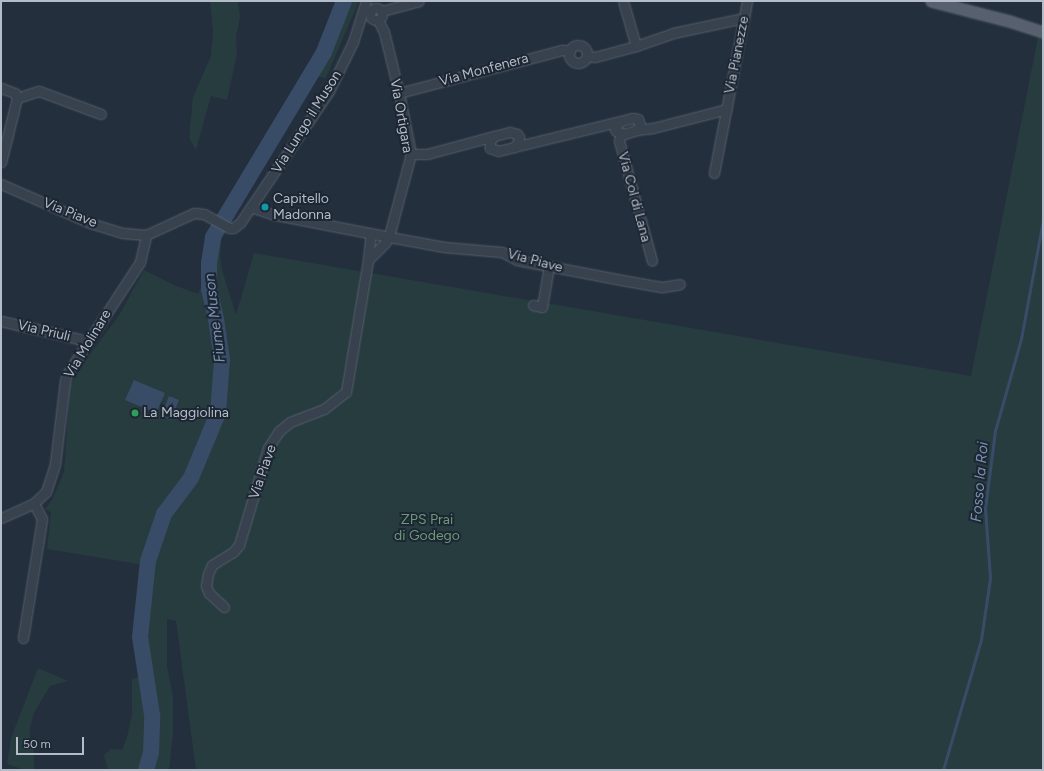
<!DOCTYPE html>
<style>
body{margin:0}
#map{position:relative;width:1044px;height:771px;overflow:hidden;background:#242f3e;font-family:Figtree,sans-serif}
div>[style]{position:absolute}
.green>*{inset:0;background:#263c3f}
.water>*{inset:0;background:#394c67}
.stream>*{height:2.5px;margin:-1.25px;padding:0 1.25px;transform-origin:1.25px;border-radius:1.25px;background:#394c67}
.river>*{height:16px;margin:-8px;padding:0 8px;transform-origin:8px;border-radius:8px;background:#394c67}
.roads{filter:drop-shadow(0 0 1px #565f6c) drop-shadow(0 0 1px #565f6c)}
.minor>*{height:9px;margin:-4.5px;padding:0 4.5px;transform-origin:4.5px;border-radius:4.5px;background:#38414e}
.minor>.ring{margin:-4.5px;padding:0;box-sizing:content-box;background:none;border:9px solid #38414e;border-radius:50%}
.major>*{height:11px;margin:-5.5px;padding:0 5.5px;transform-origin:5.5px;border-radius:5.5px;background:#56606e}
.dots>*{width:11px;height:11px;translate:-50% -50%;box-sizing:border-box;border:2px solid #1d2633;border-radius:50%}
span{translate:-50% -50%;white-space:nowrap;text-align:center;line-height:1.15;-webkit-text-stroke:4px #1d2633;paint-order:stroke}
.street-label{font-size:14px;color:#b4bcc9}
.poi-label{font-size:14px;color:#b4bcc9}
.left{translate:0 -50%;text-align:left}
.park-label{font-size:14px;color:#6b9a76}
.water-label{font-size:15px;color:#7c92b1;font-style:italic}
.frame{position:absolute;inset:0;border:2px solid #b4bcc9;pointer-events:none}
.scale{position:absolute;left:16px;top:737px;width:68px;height:18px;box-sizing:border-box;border:2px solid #b4bcc9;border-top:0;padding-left:5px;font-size:12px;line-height:14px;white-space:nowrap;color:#b4bcc9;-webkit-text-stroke:3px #1d2633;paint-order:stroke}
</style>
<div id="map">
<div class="green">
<div style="clip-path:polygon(210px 1px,238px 1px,240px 18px,236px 36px,237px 54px,227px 100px,211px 96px,196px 150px,189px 138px,193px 97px,211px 56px,213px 32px)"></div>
<div style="clip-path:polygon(338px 1px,359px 1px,326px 78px,310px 75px,333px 43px)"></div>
<div style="clip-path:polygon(1043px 12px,1043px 770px,196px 770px,176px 621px,167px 619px,167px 666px,173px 697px,173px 734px,169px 770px,108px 770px,104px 755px,111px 749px,122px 750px,127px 737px,132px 714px,132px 679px,148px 673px,145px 622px,151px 566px,47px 549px,51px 512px,45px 509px,52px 500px,64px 472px,70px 385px,93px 350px,118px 317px,144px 270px,174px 285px,198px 294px,209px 272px,207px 256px,208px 241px,212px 229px,222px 237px,220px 256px,222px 270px,236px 315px,254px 253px,971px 376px)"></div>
<div style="clip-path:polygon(38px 668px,68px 681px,50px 686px,34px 713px,30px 728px,30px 739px,34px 745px,34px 770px,25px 770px,7px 764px,11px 738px)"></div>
</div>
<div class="water">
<div style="clip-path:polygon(134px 380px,165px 393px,156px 413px,125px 400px)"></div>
<div style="clip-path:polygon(169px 396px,179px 400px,171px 420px,161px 416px)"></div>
</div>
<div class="stream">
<div style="left:943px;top:770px;width:135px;rotate:-73.7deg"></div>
<div style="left:981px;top:640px;width:63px;rotate:-81.7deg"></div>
<div style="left:990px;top:578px;width:69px;rotate:-94.1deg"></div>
<div style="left:985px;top:509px;width:79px;rotate:-82.7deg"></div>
<div style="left:995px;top:431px;width:96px;rotate:-74.2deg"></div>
<div style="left:1021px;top:339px;width:121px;rotate:-79.5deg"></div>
</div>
<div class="river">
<div style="left:146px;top:770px;width:18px;rotate:-74deg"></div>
<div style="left:151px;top:753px;width:38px;rotate:-88deg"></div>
<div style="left:152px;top:715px;width:79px;rotate:-98.7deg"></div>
<div style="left:140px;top:637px;width:76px;rotate:-84deg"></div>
<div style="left:148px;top:561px;width:50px;rotate:-71.2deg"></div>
<div style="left:164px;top:514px;width:45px;rotate:-53.1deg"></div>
<div style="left:191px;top:478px;width:70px;rotate:-67.4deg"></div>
<div style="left:218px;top:413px;width:53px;rotate:-85.7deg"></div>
<div style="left:222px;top:360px;width:41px;rotate:-98.3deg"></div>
<div style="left:216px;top:319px;width:31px;rotate:-103deg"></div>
<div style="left:209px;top:289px;width:26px;rotate:-90deg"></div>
<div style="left:209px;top:263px;width:26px;rotate:-81deg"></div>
<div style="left:213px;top:237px;width:216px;rotate:-59deg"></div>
<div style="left:324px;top:52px;width:55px;rotate:-68.6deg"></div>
</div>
<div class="roads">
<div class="minor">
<div style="left:623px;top:1px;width:47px;rotate:73.9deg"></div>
<div class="ring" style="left:370px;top:8px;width:3px;height:3px"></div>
<div style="left:382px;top:11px;width:38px;rotate:-15deg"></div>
<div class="ring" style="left:569px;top:45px;width:9px;height:9px"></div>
<div style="left:587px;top:56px;width:8px;rotate:7deg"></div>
<div style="left:595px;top:57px;width:42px;rotate:-15deg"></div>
<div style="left:636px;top:46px;width:39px;rotate:-19deg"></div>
<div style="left:673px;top:33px;width:73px;rotate:-11.9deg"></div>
<div style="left:1px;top:88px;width:15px;rotate:20deg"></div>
<div style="left:15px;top:93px;width:5px;rotate:68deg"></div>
<div style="left:17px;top:98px;width:66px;rotate:104deg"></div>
<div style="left:399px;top:93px;width:169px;rotate:-14.8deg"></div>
<div style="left:562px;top:50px;width:8px;rotate:7deg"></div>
<div style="left:17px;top:98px;width:23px;rotate:-18deg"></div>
<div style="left:39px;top:91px;width:66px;rotate:20.4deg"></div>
<div style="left:637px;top:130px;width:16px;rotate:-7deg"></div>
<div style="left:653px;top:128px;width:76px;rotate:-14.4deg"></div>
<div style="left:510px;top:132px;width:7px;rotate:16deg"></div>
<div style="left:517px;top:134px;width:4px;rotate:56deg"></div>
<div style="left:519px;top:137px;width:6px;rotate:99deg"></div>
<div style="left:518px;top:143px;width:6px;rotate:135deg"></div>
<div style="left:514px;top:147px;width:16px;rotate:166deg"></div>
<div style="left:498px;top:151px;width:9px;rotate:-159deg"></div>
<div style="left:490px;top:148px;width:7px;rotate:-90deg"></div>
<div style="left:490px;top:141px;width:6px;rotate:-51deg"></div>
<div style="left:494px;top:136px;width:16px;rotate:-14deg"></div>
<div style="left:621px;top:134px;width:7px;rotate:106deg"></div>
<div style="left:619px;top:141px;width:124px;rotate:74.6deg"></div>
<div style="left:514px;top:147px;width:122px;rotate:-13.7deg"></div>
<div style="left:633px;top:118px;width:5px;rotate:11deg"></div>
<div style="left:638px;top:119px;width:6px;rotate:72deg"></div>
<div style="left:640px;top:125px;width:6px;rotate:121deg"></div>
<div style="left:637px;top:130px;width:14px;rotate:163deg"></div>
<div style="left:624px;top:134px;width:9px;rotate:-159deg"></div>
<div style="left:616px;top:131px;width:3px;rotate:-108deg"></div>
<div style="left:615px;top:128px;width:7px;rotate:-56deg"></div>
<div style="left:411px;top:154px;width:16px"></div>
<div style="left:427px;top:154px;width:69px;rotate:-15deg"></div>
<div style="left:714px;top:173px;width:175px;rotate:-79.1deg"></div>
<div style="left:1px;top:184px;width:97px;rotate:23.7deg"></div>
<div style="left:90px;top:223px;width:34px;rotate:17deg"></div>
<div style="left:123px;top:233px;width:23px;rotate:5deg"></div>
<div style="left:146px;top:235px;width:53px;rotate:-24.6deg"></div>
<div style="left:194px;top:213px;width:10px;rotate:6deg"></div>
<div style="left:204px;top:214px;width:29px;rotate:29deg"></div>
<div style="left:229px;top:228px;width:4px"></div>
<div style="left:233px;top:228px;width:9px;rotate:-36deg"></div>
<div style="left:240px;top:223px;width:159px;rotate:-56deg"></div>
<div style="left:329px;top:91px;width:55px;rotate:-63.9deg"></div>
<div style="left:353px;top:42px;width:43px;rotate:-72.4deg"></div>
<div style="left:251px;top:207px;width:21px;rotate:19deg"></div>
<div style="left:271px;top:214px;width:126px;rotate:11deg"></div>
<div style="left:395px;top:238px;width:50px;rotate:10.4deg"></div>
<div style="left:444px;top:247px;width:58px;rotate:4.9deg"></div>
<div style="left:502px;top:252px;width:17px;rotate:28deg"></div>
<div style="left:517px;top:260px;width:112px;rotate:10.8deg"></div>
<div style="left:627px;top:281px;width:36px;rotate:10deg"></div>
<div style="left:662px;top:287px;width:18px;rotate:-9deg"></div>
<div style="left:368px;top:260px;width:24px;rotate:-45deg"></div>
<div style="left:385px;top:243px;width:8px;rotate:-60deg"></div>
<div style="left:389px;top:236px;width:85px;rotate:-75deg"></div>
<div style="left:411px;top:154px;width:62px;rotate:-101.1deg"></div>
<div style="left:399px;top:93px;width:63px;rotate:-103.8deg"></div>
<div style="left:384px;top:32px;width:13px;rotate:-117deg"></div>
<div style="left:533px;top:305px;width:9px;rotate:13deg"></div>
<div style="left:542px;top:307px;width:42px;rotate:-80.3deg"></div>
<div style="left:1px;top:321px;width:80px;rotate:13deg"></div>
<div style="left:79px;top:339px;width:9px;rotate:36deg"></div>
<div style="left:1px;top:518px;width:36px;rotate:-24deg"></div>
<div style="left:34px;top:503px;width:16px;rotate:-43deg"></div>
<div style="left:46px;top:492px;width:29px;rotate:-72deg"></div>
<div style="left:55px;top:464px;width:84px;rotate:-83.1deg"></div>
<div style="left:65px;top:381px;width:7px;rotate:-74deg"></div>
<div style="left:67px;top:374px;width:134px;rotate:-56.9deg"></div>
<div style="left:140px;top:262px;width:28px;rotate:-77deg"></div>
<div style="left:224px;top:607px;width:21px;rotate:-137deg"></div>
<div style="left:209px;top:593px;width:8px;rotate:-113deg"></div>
<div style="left:206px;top:586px;width:12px;rotate:-81deg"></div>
<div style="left:208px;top:574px;width:10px;rotate:-66deg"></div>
<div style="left:212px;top:565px;width:25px;rotate:-32deg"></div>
<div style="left:233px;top:552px;width:9px;rotate:-49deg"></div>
<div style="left:239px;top:545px;width:101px;rotate:-73.4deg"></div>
<div style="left:268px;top:448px;width:20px;rotate:-57deg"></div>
<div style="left:279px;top:431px;width:14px;rotate:-39deg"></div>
<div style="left:290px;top:422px;width:36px;rotate:-21deg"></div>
<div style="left:324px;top:409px;width:28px;rotate:-38deg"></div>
<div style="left:346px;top:392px;width:134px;rotate:-80.5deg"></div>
<div style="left:368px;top:260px;width:27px;rotate:-84deg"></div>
<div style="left:23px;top:638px;width:121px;rotate:-80.9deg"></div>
<div style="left:42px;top:519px;width:18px;rotate:-117deg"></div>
</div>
<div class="major">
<div style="left:931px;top:1px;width:81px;rotate:14.4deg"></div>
<div style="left:1009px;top:21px;width:36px;rotate:18deg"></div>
</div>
</div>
<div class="dots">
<div style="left:265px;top:207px;background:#0f9aa8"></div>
<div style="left:135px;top:413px;background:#2e9e5b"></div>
</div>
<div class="street-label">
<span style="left:737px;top:55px;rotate:-79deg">Via Pianezze</span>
<span style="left:484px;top:70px;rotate:-15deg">Via Monfenera</span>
<span style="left:401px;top:116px;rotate:80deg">Via Ortigara</span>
<span style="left:307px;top:122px;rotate:-58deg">Via Lungo il Muson</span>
<span style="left:634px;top:197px;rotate:75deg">Via Col di Lana</span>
<span style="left:70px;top:213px;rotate:22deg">Via Piave</span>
<span style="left:535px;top:261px;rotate:15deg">Via Piave</span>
<span style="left:44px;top:331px;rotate:13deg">Via Priuli</span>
<span style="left:88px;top:344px;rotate:-59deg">Via Molinare</span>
<span style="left:263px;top:472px;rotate:-71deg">Via Piave</span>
</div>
<div class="poi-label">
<span class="left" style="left:273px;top:207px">Capitello<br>Madonna</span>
<span class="left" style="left:143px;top:413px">La Maggiolina</span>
</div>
<div class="park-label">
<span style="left:427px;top:528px">ZPS Prai<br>di Godego</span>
</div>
<div class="water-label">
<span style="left:215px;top:318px;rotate:-97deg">Fiume Muson</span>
<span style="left:980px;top:482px;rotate:-85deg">Fosso la Roi</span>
</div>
<div class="frame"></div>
<div class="scale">50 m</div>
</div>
